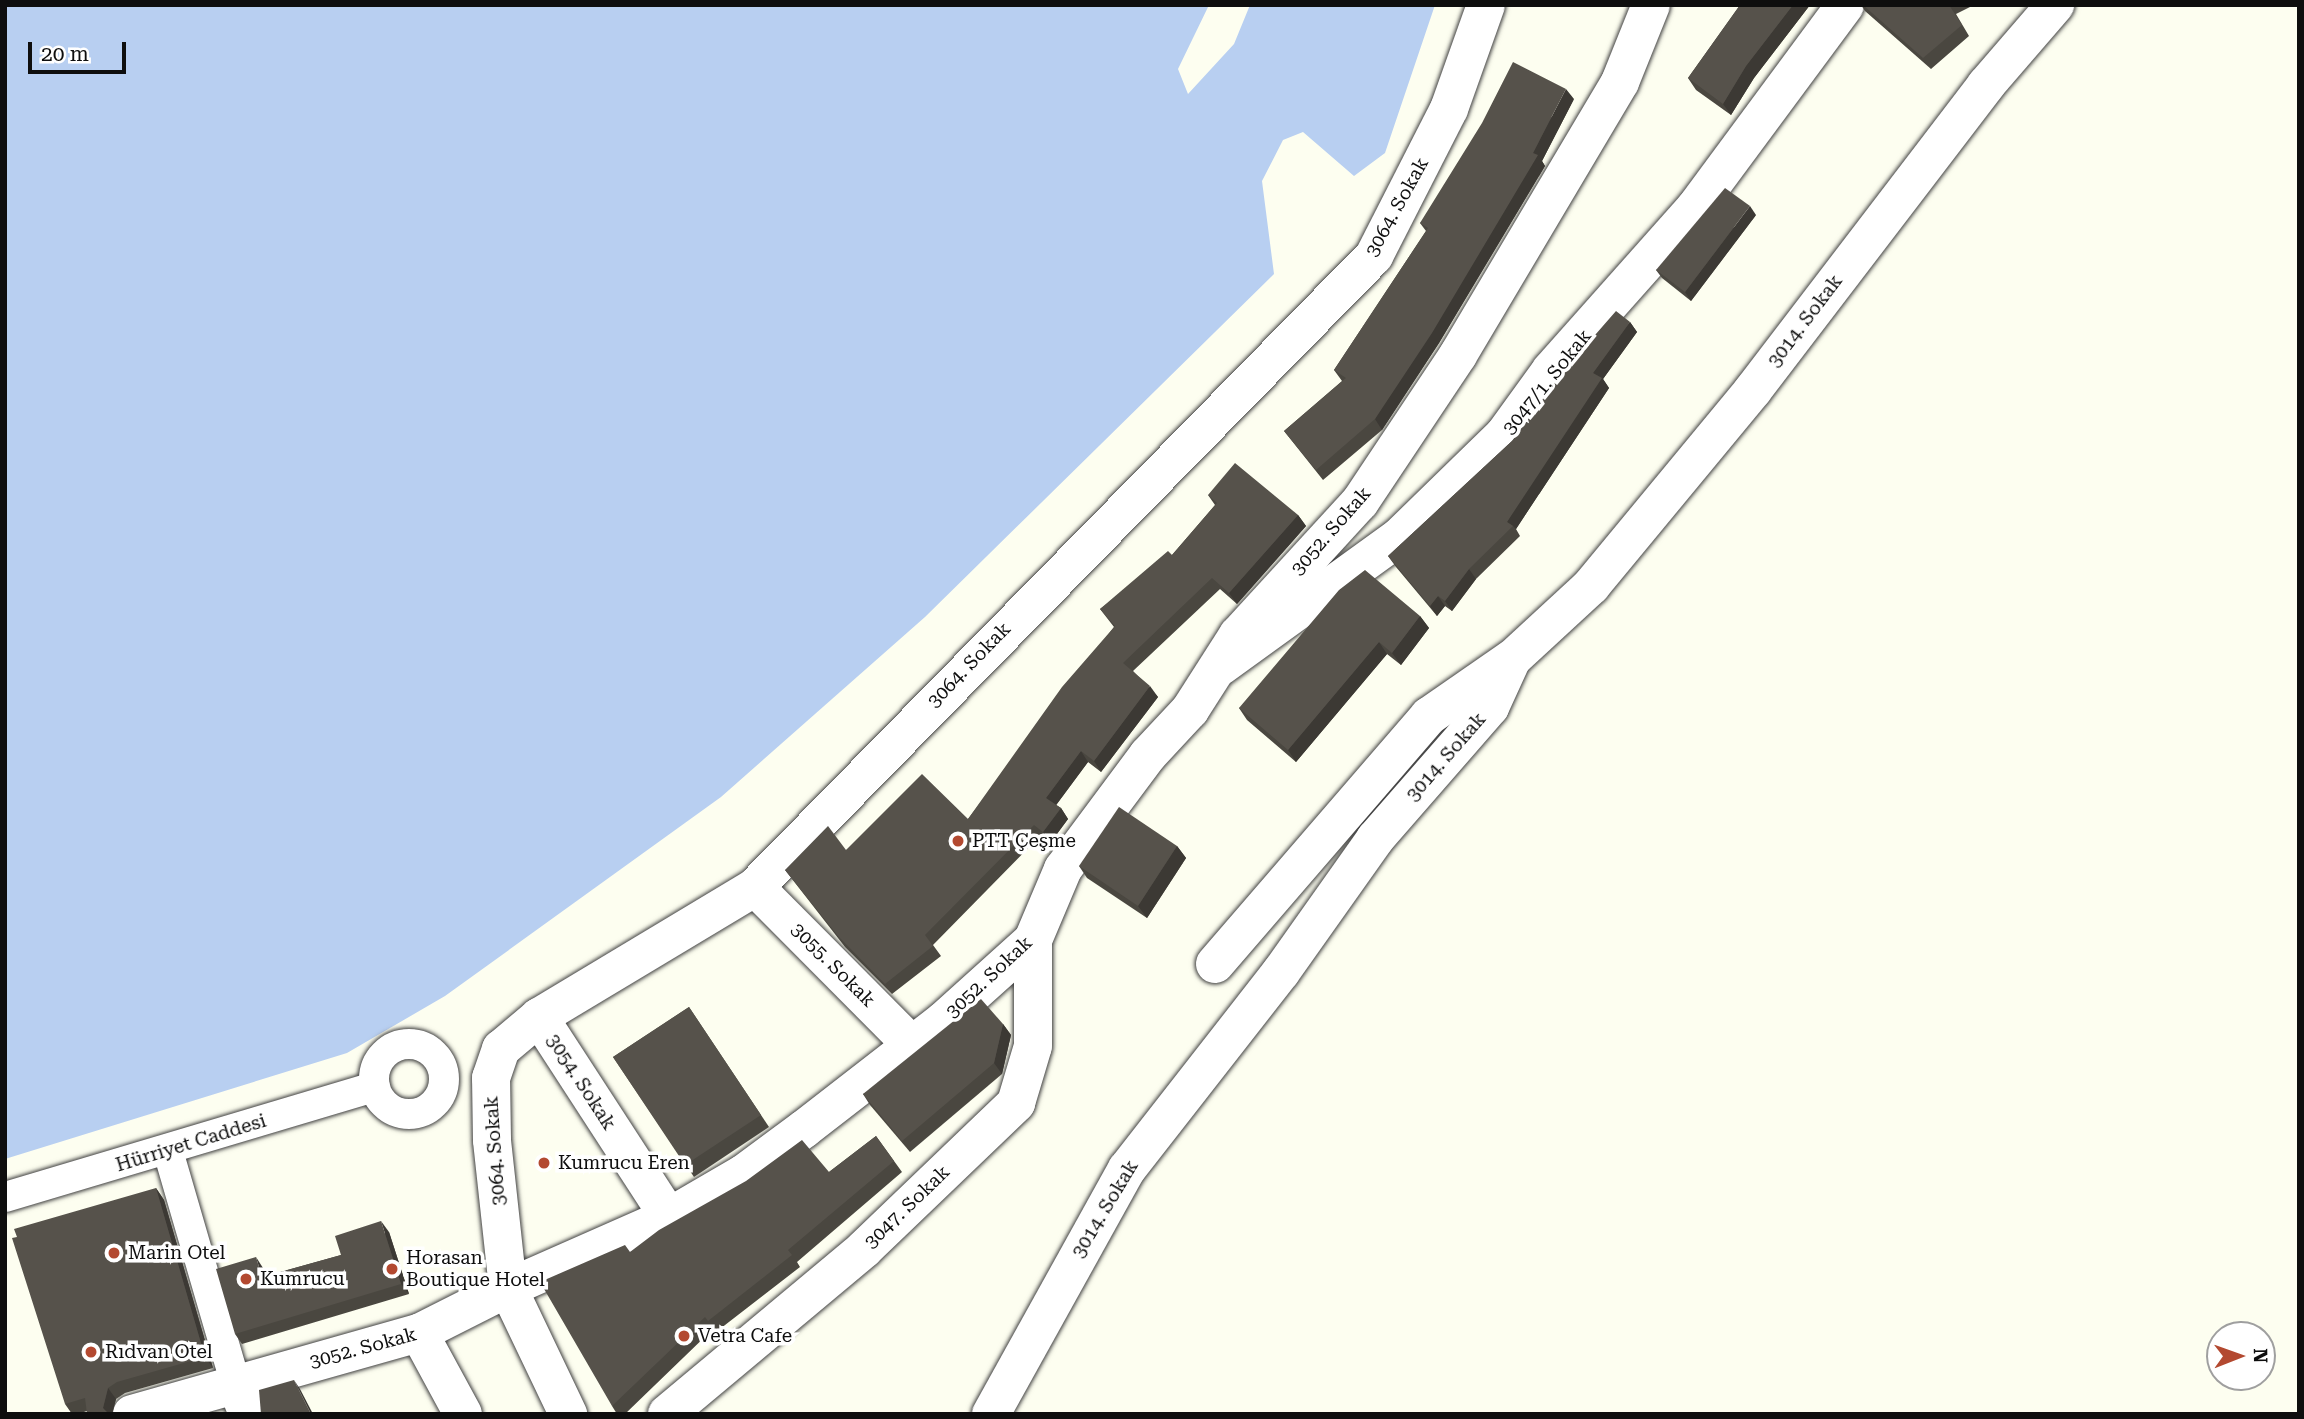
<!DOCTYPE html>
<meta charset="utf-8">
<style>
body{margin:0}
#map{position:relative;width:2304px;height:1419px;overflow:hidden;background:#fdfef0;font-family:"Roboto Serif",serif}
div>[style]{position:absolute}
.water>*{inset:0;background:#b8cff1}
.roads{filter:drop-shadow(0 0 2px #414141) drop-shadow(0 0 2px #414141)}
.pedestrian>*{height:30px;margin:-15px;padding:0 15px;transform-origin:15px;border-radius:15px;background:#fff}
.pedestrian>.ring{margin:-15px;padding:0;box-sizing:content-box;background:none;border:30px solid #fff;border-radius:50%}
.minor>*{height:38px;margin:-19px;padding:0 19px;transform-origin:19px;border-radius:19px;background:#fff}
.tertiary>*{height:38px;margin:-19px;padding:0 19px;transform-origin:19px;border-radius:19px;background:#fff}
.wall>*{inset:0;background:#4a4740}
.shaded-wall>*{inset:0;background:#3c3934}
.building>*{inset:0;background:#56524b}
.dots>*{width:19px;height:19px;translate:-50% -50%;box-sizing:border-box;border:4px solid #fff;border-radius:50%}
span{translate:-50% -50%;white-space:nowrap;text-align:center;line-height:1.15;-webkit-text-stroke:7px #fff;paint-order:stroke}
.street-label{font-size:19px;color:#0e0e0e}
.poi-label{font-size:19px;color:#0e0e0e}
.left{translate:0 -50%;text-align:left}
.frame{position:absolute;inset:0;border:7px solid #0e0e0e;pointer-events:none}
.north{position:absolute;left:2206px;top:1321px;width:70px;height:70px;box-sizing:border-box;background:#fff;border:2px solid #9f9f9f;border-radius:50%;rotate:89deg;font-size:19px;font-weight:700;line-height:28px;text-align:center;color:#0e0e0e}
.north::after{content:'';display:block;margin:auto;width:24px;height:32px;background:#b34930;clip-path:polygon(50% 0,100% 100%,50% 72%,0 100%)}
.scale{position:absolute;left:28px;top:42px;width:98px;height:32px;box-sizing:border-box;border:4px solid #0e0e0e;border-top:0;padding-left:9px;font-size:21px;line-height:24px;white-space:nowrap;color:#0e0e0e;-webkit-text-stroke:5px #fff;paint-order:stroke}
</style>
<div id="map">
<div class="water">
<div style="clip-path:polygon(5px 5px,1209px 5px,1178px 69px,1188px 94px,1234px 44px,1250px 5px,1435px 5px,1385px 153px,1354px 176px,1303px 132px,1283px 140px,1262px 181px,1274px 274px,925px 617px,721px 797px,445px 996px,347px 1053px,5px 1159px)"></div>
</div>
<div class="roads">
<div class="pedestrian">
<div class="ring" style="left:374px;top:1044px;width:40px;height:40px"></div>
<div style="left:168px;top:1151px;width:241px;rotate:73.8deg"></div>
<div style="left:5px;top:1197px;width:386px;rotate:-16.6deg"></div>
</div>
<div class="minor">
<div style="left:1221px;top:666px;width:220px;rotate:-35.9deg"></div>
<div style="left:1399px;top:537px;width:146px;rotate:-44.2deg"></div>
<div style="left:1504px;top:435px;width:80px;rotate:-54.1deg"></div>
<div style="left:1551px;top:370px;width:217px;rotate:-48.4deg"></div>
<div style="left:1695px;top:208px;width:252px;rotate:-53.5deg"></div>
<div style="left:755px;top:887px;width:220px;rotate:45.2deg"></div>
<div style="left:1215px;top:964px;width:328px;rotate:-49.2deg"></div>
<div style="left:1429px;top:716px;width:98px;rotate:-34.7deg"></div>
<div style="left:539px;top:1017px;width:239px;rotate:57deg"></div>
<div style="left:508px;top:1288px;width:140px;rotate:64.5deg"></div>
<div style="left:419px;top:1333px;width:92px;rotate:61.5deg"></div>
<div style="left:235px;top:1382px;width:35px;rotate:68deg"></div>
<div style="left:667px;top:1414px;width:257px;rotate:-39.9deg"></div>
<div style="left:864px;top:1249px;width:211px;rotate:-43.8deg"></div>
<div style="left:1016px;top:1103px;width:59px;rotate:-73.4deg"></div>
<div style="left:1033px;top:1046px;width:106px;rotate:-90deg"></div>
<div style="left:991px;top:1414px;width:280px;rotate:-61deg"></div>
<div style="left:1127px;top:1169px;width:250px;rotate:-52deg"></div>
<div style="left:1281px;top:972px;width:163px;rotate:-54.7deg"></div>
<div style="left:1375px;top:839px;width:175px;rotate:-48.9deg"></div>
<div style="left:1490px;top:707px;width:53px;rotate:-65.4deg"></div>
<div style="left:1512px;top:659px;width:108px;rotate:-42.7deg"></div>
<div style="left:1591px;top:586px;width:254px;rotate:-50.4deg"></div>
<div style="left:1753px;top:390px;width:384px;rotate:-52.6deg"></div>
<div style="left:1986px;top:85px;width:106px;rotate:-49.2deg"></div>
</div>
<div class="tertiary">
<div style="left:508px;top:1288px;width:149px;rotate:-96.2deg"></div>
<div style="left:492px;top:1140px;width:62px;rotate:-90.9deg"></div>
<div style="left:491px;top:1078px;width:31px;rotate:-71deg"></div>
<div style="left:501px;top:1049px;width:50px;rotate:-40.1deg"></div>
<div style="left:539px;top:1017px;width:252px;rotate:-31deg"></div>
<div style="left:755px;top:887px;width:884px;rotate:-45.55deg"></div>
<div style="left:1374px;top:256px;width:165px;rotate:-63deg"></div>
<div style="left:1449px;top:109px;width:110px;rotate:-70.4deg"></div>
<div style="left:132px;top:1414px;width:298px;rotate:-15.8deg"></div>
<div style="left:419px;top:1333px;width:100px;rotate:-26.8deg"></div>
<div style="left:508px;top:1288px;width:176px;rotate:-23.8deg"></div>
<div style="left:669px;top:1217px;width:86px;rotate:-30.2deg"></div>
<div style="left:743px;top:1174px;width:76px;rotate:-36.4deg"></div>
<div style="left:804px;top:1129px;width:176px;rotate:-37.8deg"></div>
<div style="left:943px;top:1021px;width:121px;rotate:-42deg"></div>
<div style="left:1033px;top:940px;width:77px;rotate:-67.1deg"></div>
<div style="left:1063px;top:869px;width:142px;rotate:-53.3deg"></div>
<div style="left:1148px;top:755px;width:62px;rotate:-47deg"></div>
<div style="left:1190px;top:710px;width:89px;rotate:-57.4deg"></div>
<div style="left:1238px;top:635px;width:180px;rotate:-47.5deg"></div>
<div style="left:1360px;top:502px;width:177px;rotate:-56.3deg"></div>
<div style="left:1458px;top:355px;width:317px;rotate:-59.3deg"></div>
<div style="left:1620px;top:82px;width:83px;rotate:-68.1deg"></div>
</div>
</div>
<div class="wall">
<div style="clip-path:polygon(1740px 5px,1810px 5px,1754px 78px,1731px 115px,1696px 90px,1688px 78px)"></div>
<div style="clip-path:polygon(1861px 5px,1974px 5px,1956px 14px,1969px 36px,1931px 69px,1865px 11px)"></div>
<div style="clip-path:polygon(1574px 99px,1542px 161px,1545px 166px,1439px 343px,1382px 430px,1323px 480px,1284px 431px,1342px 381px,1334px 370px,1426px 231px,1420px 223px)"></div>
<div style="clip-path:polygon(1756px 215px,1691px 301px,1662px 278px,1656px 270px)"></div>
<div style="clip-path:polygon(1630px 322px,1637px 332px,1603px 379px,1609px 388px,1516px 529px,1520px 536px,1476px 579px,1452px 611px,1445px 606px,1437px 616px,1396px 567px,1388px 556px,1512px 441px)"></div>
<div style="clip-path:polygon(1208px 495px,1298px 515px,1306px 526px,1237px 604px,1220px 589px,1133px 671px,1158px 697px,1101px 772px,1088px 762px,1056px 805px,1061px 808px,1068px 819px,1051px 842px,1041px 835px,933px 945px,941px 956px,892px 994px,845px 947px,785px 870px,846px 850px,968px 819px,1114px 627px,1100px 609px,1172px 555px,1215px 505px)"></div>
<div style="clip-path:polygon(1420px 616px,1429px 628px,1401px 665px,1387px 654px,1296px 762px,1247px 720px,1239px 708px)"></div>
<div style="clip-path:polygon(1177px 846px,1186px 858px,1147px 918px,1087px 878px,1079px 866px)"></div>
<div style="clip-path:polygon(689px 1007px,769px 1127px,694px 1177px,613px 1057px)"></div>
<div style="clip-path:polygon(1003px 1024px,1011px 1035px,1002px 1074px,910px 1152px,870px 1105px,863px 1094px)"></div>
<div style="clip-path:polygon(876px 1136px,902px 1172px,797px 1262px,800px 1267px,716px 1332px,713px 1329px,625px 1414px,617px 1414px,612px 1406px,630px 1252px,829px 1172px)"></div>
<div style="clip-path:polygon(156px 1188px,164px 1200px,213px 1368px,125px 1393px,116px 1399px,112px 1414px,87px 1414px,87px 1411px,78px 1414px,72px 1414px,65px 1404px)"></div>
<div style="clip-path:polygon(389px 1232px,409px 1294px,242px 1344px,235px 1334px,263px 1268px,266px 1276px,341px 1255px)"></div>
</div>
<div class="shaded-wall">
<div style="clip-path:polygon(1793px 5px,1810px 5px,1754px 78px,1731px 115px,1723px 104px,1746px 66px)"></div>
<div style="clip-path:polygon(1566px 89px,1574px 99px,1542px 161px,1545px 166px,1439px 343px,1382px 430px,1375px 419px,1533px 153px)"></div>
<div style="clip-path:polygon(1750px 206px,1756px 215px,1691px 301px,1685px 292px)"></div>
<div style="clip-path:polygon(1630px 322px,1637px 332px,1603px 379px,1609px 388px,1516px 529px,1513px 526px,1507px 522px,1593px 373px)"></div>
<div style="clip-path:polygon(1298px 515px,1306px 526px,1237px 604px,1229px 593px)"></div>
<div style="clip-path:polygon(1469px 569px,1476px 579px,1452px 611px,1445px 601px)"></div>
<div style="clip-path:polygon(1438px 596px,1445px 606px,1437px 616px,1430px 606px)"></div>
<div style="clip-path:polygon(1420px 616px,1429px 628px,1401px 665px,1392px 653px)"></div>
<div style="clip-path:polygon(1379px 642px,1387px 654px,1296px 762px,1288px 750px)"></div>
<div style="clip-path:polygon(1150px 686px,1158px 697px,1101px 772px,1094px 761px)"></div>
<div style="clip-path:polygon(1081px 751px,1088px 762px,1054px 808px,1046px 798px)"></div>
<div style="clip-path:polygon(1061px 808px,1068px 819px,1051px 842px,1043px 832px)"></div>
<div style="clip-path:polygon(1177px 846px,1186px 858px,1147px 918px,1138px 906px)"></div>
<div style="clip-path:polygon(1003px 1024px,1011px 1035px,1002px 1074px,994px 1063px)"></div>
<div style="clip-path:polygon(156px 1188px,164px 1200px,213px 1368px,205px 1357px)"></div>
<div style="clip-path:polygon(381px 1221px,389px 1232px,409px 1294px,401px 1284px)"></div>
<div style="clip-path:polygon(256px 1257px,263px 1268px,269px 1288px,262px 1277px)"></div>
<div style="clip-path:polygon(294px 1380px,300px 1389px,313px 1414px,311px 1414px)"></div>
<div style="clip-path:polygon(108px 1388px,116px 1399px,112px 1414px,107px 1414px,103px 1408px)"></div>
</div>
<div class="building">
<div style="clip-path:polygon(1740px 5px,1793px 5px,1746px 66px,1723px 104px,1688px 78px)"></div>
<div style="clip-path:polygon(1863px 5px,1949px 5px,1962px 25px,1923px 58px)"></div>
<div style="clip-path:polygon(1513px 62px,1566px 89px,1533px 153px,1538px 155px,1432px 333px,1375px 419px,1316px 470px,1284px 431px,1346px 378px,1334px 370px,1428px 228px,1420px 223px,1482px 123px)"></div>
<div style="clip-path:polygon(1725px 188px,1750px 206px,1685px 292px,1656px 270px)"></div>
<div style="clip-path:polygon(1616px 311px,1630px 322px,1593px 373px,1602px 378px,1507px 522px,1513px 526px,1469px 569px,1445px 601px,1438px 596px,1430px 606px,1388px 556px,1512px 441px,1561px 374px)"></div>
<div style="clip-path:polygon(1235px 463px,1298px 515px,1229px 593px,1212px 578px,1123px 663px,1150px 686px,1094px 761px,1081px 751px,1046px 798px,1061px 808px,1043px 832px,1034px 825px,925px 935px,933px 946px,885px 984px,838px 936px,785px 870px,828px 826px,846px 850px,922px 774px,968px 819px,1062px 687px,1115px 626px,1100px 609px,1168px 551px,1172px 555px,1217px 503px,1208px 495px)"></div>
<div style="clip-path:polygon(1365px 570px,1420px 616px,1392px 653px,1379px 642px,1288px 750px,1239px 708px,1339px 590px)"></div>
<div style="clip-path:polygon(1119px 807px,1177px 846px,1138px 906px,1079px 866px)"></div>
<div style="clip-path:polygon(981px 999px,1003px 1024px,994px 1063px,902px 1141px,863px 1094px)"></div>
<div style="clip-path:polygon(689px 1007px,761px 1115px,685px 1165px,613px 1057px)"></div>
<div style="clip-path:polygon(876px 1136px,894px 1161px,788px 1250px,792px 1255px,708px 1321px,705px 1317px,612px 1406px,540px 1282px,625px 1245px,630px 1252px,659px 1230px,746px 1181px,802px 1140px,829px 1172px)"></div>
<div style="clip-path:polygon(156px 1188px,205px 1357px,117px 1382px,108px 1388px,103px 1408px,109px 1414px,87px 1414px,85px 1398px,65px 1404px,12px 1238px,17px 1237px,14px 1229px)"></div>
<div style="clip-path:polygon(381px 1221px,401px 1284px,235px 1334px,216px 1269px,256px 1257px,262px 1277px,341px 1255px,335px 1236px)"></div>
<div style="clip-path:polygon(294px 1380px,311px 1414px,261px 1414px,259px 1390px)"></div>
</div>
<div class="dots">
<div style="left:958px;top:841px;background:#b34930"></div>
<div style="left:544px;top:1163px;background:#b34930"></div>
<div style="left:114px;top:1253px;background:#b34930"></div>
<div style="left:392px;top:1269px;background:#b34930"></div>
<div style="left:246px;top:1279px;background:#b34930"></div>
<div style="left:684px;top:1336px;background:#b34930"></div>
<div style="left:91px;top:1352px;background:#b34930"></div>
</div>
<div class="street-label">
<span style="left:1397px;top:207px;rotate:-61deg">3064. Sokak</span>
<span style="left:1805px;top:321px;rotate:-53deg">3014. Sokak</span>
<span style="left:1547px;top:382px;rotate:-51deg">3047/1. Sokak</span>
<span style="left:1331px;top:531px;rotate:-49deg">3052. Sokak</span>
<span style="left:969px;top:665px;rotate:-46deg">3064. Sokak</span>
<span style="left:1446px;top:757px;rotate:-49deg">3014. Sokak</span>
<span style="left:833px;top:965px;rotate:45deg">3055. Sokak</span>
<span style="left:989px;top:977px;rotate:-43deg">3052. Sokak</span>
<span style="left:581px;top:1082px;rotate:57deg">3054. Sokak</span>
<span style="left:191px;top:1143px;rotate:-17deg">Hürriyet Caddesi</span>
<span style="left:495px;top:1151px;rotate:-94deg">3064. Sokak</span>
<span style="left:907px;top:1207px;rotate:-44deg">3047. Sokak</span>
<span style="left:1105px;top:1209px;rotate:-59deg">3014. Sokak</span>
<span style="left:363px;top:1348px;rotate:-15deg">3052. Sokak</span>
</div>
<div class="poi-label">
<span class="left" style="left:972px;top:841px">PTT Çeşme</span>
<span class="left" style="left:558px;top:1163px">Kumrucu Eren</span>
<span class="left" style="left:128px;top:1253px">Marin Otel</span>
<span class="left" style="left:406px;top:1269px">Horasan<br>Boutique Hotel</span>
<span class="left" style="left:260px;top:1279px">Kumrucu</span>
<span class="left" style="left:698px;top:1336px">Vetra Cafe</span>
<span class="left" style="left:105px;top:1352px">Rıdvan Otel</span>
</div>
<div class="frame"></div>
<div class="north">N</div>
<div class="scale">20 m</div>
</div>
